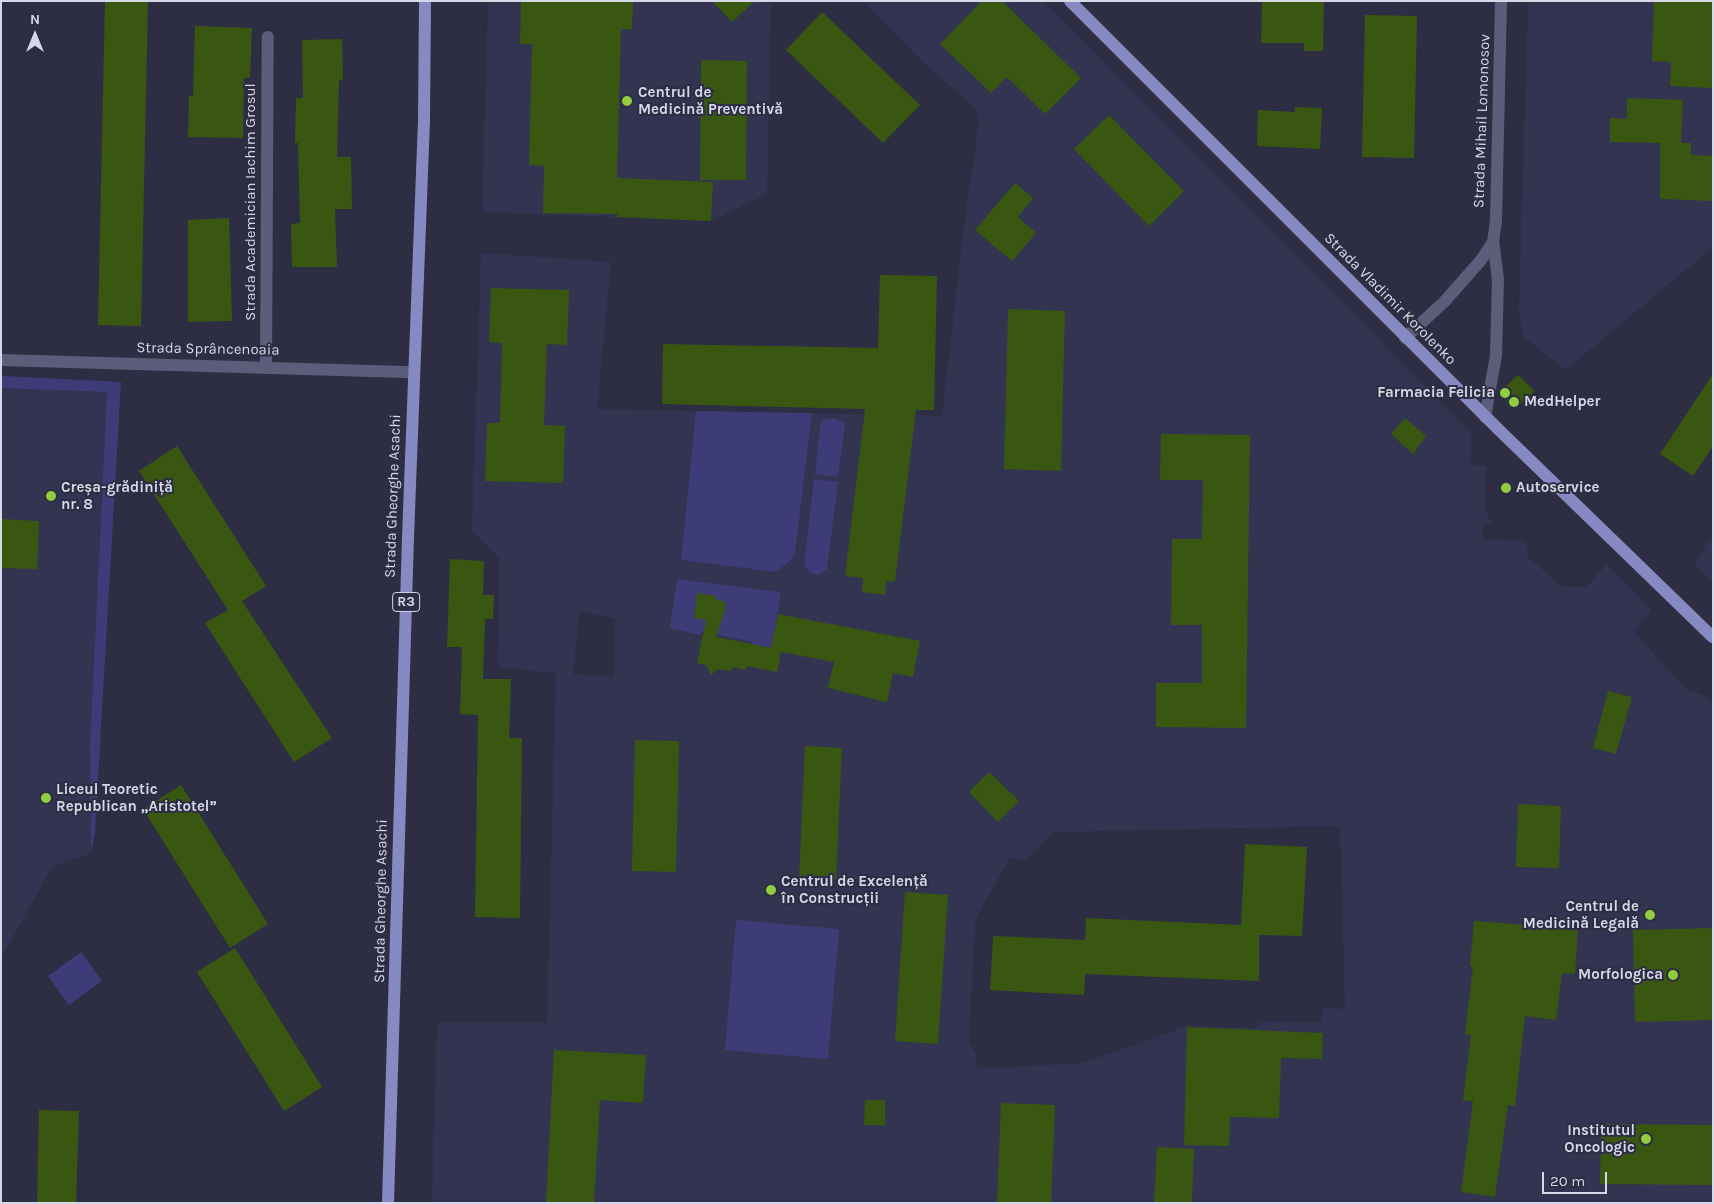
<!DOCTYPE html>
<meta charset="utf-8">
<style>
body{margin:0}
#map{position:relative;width:1714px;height:1204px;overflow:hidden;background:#2d2e44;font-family:Karla,sans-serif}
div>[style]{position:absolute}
.built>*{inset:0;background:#333451}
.green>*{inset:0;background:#3e3c78}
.building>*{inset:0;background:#3a5711}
.minor>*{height:12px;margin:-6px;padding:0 6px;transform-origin:6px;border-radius:6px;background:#5c5d7a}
.major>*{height:12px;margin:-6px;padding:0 6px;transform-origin:6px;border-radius:6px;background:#8789c2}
.dots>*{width:14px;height:14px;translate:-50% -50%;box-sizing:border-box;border:2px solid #2d2e44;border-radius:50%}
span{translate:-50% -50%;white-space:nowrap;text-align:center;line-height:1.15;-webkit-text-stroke:4px #2d2e44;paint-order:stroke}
.shield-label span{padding:1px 4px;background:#2d2e44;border:1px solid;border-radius:4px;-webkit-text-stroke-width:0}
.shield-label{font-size:14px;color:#d7d8e7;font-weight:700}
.poi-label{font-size:15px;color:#d7d8e7;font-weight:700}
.left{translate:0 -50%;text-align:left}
.right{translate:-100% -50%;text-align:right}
.street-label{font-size:15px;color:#d7d8e7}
.frame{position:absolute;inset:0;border:2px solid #d7d8e7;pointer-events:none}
.north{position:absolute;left:10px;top:10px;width:50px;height:50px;-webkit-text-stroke:4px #2d2e44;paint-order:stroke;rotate:0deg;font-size:14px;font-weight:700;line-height:20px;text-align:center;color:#d7d8e7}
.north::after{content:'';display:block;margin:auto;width:18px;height:22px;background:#d7d8e7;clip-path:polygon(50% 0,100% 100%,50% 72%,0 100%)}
.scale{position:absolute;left:1542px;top:1172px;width:65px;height:22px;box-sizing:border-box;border:2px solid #d7d8e7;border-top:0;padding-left:6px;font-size:15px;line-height:18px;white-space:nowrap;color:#d7d8e7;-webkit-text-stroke:4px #2d2e44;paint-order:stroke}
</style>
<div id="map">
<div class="built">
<div style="clip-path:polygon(488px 1px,776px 1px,771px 8px,767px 194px,711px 221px,482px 212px)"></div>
<div style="clip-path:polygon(evenodd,863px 1px,1043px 1px,1471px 432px,1470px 465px,1486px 466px,1485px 511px,1492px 523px,1483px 523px,1483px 540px,1526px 541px,1528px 557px,1562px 587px,1586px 587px,1607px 564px,1651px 610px,1634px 632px,1686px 689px,1702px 695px,1713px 702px,1713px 1203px,432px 1203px,437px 1023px,547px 1023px,556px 673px,498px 667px,499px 558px,472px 531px,481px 253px,611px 262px,597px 409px,942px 416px,964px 225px,979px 123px,977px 109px,927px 66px,863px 1px,580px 611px,615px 619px,614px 677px,573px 674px,580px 611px,863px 1px,1340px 826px,1345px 1009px,1323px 1008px,1321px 1023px,1258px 1021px,1257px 1028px,1187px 1026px,1083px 1063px,977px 1069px,976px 1054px,969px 1042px,975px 920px,1010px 857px,1027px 861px,1052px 832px,1340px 826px)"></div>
<div style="clip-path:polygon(1531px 1px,1713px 1px,1713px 247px,1566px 370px,1523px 337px,1519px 309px,1528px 5px)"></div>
<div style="clip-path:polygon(1px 388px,107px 392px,90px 744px,91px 853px,52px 867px,1px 958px)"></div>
<div style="clip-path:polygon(1713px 534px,1713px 578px,1711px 580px,1694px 564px)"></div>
</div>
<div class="green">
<div style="clip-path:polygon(1px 376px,121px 382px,95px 831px,91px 853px,90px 744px,107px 392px,1px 388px)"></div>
<div style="clip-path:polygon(696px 411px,812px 413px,795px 552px,792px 559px,776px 572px,681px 560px)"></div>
<div style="clip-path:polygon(834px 418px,844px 422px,845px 425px,838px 477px,815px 474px,820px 426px,824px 420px)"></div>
<div style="clip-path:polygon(814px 479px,838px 482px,827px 569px,818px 575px,810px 573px,804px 565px)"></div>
<div style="clip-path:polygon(677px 579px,781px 592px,771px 650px,753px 647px,753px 642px,701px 631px,700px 635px,670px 628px)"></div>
<div style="clip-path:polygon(736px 920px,839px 929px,828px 1059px,725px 1050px)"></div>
<div style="clip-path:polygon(81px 952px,102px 981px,69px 1005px,48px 976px)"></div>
</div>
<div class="building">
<div style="clip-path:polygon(105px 1px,148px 1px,141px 326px,98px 325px)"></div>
<div style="clip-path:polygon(521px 1px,633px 1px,632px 29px,621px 29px,617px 178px,713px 182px,711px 221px,617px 217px,618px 214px,543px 213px,544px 166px,529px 165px,532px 44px,520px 44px)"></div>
<div style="clip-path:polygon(712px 1px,755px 1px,732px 22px)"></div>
<div style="clip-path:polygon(982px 1px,1002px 1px,1081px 78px,1045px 114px,1007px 77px,991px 93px,940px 44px)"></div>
<div style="clip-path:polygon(1262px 1px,1324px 1px,1323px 51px,1304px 51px,1304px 43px,1261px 43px)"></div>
<div style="clip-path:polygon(1654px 1px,1713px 1px,1713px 88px,1670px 86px,1671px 62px,1652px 61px)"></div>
<div style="clip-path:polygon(822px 12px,920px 105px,883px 143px,786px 50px)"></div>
<div style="clip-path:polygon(1365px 15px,1417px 16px,1414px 158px,1362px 157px)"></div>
<div style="clip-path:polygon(195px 26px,252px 28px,250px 78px,244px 78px,243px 138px,188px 137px,189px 96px,193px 96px)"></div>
<div style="clip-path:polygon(342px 39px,343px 80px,339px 80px,337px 157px,351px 157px,352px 209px,335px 209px,337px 267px,292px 267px,291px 224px,300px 223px,298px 143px,295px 143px,296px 98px,303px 98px,302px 40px)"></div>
<div style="clip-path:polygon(701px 60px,747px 61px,746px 180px,700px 180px)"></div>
<div style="clip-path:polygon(1627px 98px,1683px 100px,1681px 143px,1691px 143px,1691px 155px,1713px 156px,1713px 201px,1660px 199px,1660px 143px,1610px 142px,1610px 118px,1627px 119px)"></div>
<div style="clip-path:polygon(1295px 107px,1322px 108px,1320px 149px,1257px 146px,1258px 110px,1295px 112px)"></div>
<div style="clip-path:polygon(1109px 115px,1184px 191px,1149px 226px,1074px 149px)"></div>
<div style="clip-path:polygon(1015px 183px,1033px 198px,1018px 217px,1036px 233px,1012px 261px,975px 230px)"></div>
<div style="clip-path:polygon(229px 218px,232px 321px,188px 322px,188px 220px)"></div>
<div style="clip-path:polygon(880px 275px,937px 276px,934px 410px,916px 410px,895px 582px,886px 581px,885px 595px,862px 592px,863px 578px,845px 576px,865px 409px,662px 404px,663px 344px,878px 348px)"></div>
<div style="clip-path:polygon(491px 288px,569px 290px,567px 345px,547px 344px,544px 425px,565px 426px,563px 483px,485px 481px,487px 423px,500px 423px,502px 343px,489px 342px)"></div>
<div style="clip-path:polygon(1008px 309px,1065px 311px,1061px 471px,1004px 469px)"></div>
<div style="clip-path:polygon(1713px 374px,1713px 446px,1693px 476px,1660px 454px)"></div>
<div style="clip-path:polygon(1518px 375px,1535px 391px,1515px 409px,1499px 393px)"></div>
<div style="clip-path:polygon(1405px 418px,1426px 436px,1413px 454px,1391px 434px)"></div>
<div style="clip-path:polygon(1161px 434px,1250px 435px,1246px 728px,1156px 727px,1156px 683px,1202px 683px,1202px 625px,1171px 625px,1172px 539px,1202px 539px,1203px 480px,1160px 480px)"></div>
<div style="clip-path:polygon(177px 446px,266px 586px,242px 601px,332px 738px,294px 762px,205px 623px,228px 610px,139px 471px)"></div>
<div style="clip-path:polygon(1px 519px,39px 521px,37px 569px,1px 568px)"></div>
<div style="clip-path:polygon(450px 559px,484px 561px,483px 595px,494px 595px,493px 619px,485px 619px,483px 679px,511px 679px,509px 738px,522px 738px,520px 918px,475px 917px,478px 715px,460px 714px,462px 647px,447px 647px)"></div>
<div style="clip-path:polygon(697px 593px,716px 596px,716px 600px,725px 601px,725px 610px,716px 637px,771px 648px,778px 614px,920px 641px,913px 677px,893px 673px,887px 702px,828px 688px,834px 662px,781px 652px,777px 672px,747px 666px,746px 670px,733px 667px,732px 671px,718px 669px,711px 675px,706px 665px,697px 663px,706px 620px,694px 618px)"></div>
<div style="clip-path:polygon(1608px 691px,1632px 697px,1616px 754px,1593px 748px)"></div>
<div style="clip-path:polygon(635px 740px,679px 741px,676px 872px,632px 871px)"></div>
<div style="clip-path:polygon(805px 746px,842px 748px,836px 880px,799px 878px)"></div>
<div style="clip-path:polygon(989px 772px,1019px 801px,998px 822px,969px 792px)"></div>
<div style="clip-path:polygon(181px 785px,268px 924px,230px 948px,143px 809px)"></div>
<div style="clip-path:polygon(1518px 804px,1561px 806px,1559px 868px,1516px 867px)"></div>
<div style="clip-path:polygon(1245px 844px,1307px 847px,1302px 936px,1259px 935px,1259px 981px,1085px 974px,1084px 995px,990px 990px,993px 936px,1085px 940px,1086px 918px,1241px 925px)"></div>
<div style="clip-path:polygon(905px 892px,948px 895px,938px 1044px,895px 1041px)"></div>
<div style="clip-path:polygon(1474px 921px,1578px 929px,1575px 974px,1562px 973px,1556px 1020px,1525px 1016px,1515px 1106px,1508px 1105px,1495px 1197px,1461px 1192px,1473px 1101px,1463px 1100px,1471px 1035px,1465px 1034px,1473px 966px,1470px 966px)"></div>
<div style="clip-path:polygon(1713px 928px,1713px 1020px,1635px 1022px,1633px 930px)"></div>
<div style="clip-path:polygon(235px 948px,322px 1087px,284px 1111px,197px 972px)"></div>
<div style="clip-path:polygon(1187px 1027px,1323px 1033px,1322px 1059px,1281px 1058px,1279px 1118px,1230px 1117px,1229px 1146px,1184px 1145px)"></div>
<div style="clip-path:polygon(554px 1050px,646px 1055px,643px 1103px,600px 1100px,594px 1203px,546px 1203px)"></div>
<div style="clip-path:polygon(865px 1100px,885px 1100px,885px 1125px,864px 1125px)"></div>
<div style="clip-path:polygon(1001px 1103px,1055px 1105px,1051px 1203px,997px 1203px)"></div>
<div style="clip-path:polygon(39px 1110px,79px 1111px,76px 1203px,37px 1203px)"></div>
<div style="clip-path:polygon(1601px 1124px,1713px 1125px,1713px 1185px,1600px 1184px)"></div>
<div style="clip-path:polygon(1157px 1147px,1194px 1149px,1192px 1203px,1154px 1203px)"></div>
</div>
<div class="minor">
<div style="left:1405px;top:338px;width:54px;rotate:-42.8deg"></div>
<div style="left:1445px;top:301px;width:55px;rotate:-48.7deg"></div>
<div style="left:1481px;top:260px;width:22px;rotate:-56deg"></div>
<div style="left:1px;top:360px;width:412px;rotate:1.7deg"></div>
<div style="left:266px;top:366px;width:329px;rotate:-89.7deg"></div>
<div style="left:1485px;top:417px;width:63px;rotate:-79.9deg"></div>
<div style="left:1496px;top:355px;width:75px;rotate:-88.5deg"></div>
<div style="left:1498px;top:280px;width:38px;rotate:-97deg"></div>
<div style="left:1493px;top:242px;width:22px;rotate:-82deg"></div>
<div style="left:1496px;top:220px;width:219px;rotate:-88.7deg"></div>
</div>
<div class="major">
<div style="left:1070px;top:1px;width:605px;rotate:45deg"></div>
<div style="left:1498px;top:429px;width:299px;rotate:44.1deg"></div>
<div style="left:388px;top:1203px;width:666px;rotate:-88.28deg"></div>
<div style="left:408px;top:537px;width:419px;rotate:-87.8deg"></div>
<div style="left:424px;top:118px;width:117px;rotate:-89.5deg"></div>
</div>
<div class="dots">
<div style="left:627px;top:101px;background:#92cd3f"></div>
<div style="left:1505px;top:393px;background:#92cd3f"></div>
<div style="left:1514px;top:402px;background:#92cd3f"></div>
<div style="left:1506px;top:488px;background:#92cd3f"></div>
<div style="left:51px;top:496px;background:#92cd3f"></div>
<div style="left:46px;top:798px;background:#92cd3f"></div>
<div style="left:771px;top:890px;background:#92cd3f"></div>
<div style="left:1650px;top:915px;background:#92cd3f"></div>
<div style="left:1673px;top:975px;background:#92cd3f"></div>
<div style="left:1646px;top:1139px;background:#92cd3f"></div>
</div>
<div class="shield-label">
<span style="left:406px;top:602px">R3</span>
</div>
<div class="poi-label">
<span class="left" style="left:638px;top:101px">Centrul de<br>Medicină Preventivă</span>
<span class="right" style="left:1495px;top:393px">Farmacia Felicia</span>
<span class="left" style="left:1524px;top:402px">MedHelper</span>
<span class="left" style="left:61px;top:496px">Creșa-grădiniță<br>nr. 8</span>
<span class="left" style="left:1516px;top:488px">Autoservice</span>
<span class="left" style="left:56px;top:798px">Liceul Teoretic<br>Republican „Aristotel”</span>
<span class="left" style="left:781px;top:890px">Centrul de Excelență<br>în Construcții</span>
<span class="right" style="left:1639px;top:915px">Centrul de<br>Medicină Legală</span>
<span class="right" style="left:1663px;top:975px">Morfologica</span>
<span class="right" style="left:1635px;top:1139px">Institutul<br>Oncologic</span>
</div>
<div class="street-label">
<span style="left:1482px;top:121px;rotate:-88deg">Strada Mihail Lomonosov</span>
<span style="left:251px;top:202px;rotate:-90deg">Strada Academician Iachim Grosul</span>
<span style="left:1390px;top:299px;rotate:45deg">Strada Vladimir Korolenko</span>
<span style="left:208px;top:349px;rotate:1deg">Strada Sprâncenoaia</span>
<span style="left:393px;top:496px;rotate:-88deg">Strada Gheorghe Asachi</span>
<span style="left:381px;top:901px;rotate:-89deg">Strada Gheorghe Asachi</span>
</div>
<div class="frame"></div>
<div class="north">N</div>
<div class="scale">20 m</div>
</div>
